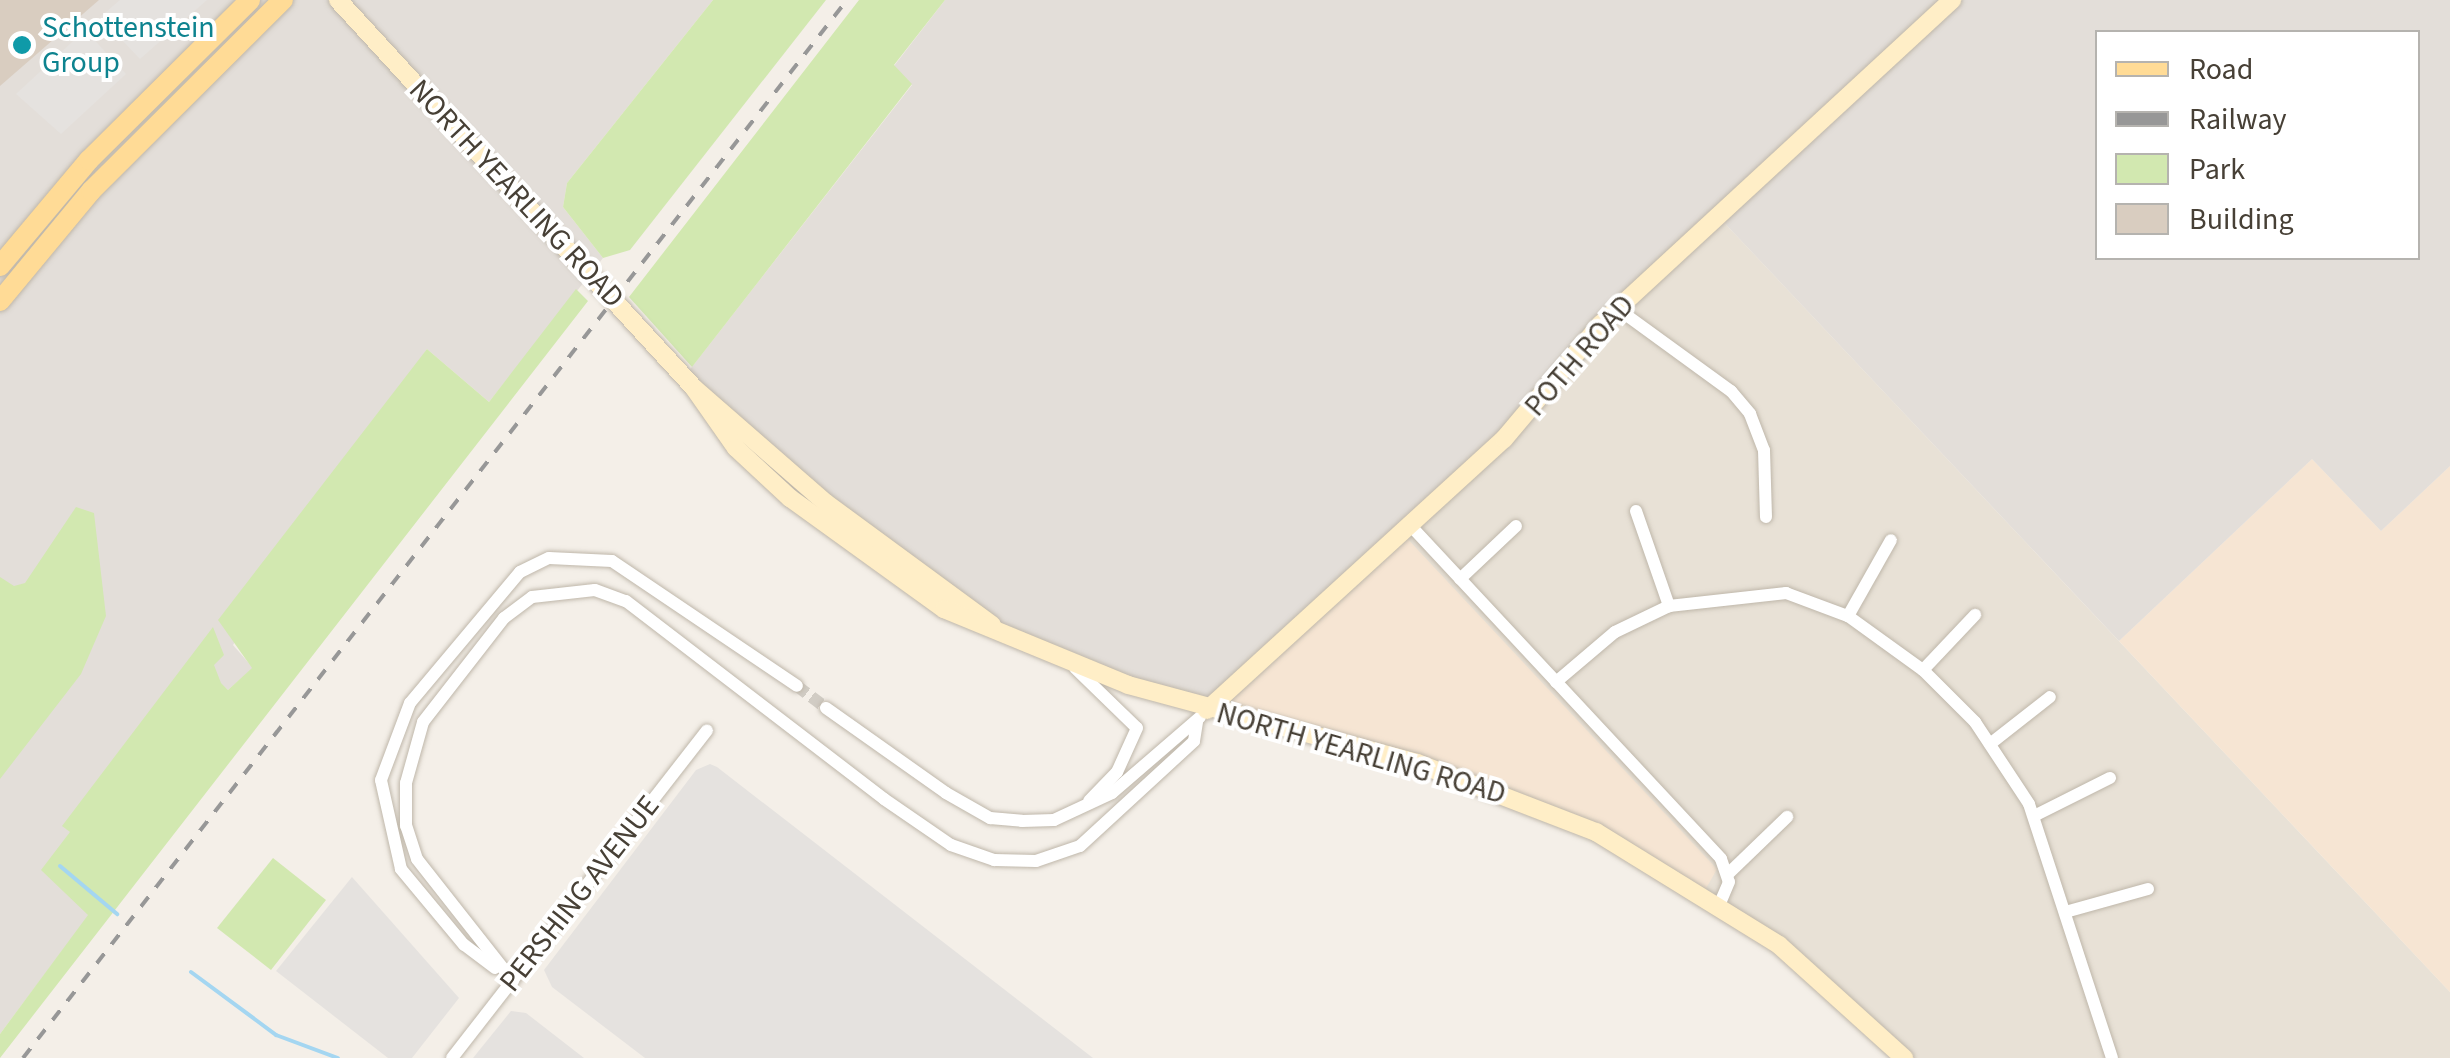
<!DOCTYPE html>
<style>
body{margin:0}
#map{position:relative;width:2450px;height:1058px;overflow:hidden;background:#f4efe8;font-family:"Source Sans 3",sans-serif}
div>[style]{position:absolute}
.residential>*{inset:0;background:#e8e1d6}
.commercial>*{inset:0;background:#f6e5d3}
.industrial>*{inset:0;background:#e3ded9}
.green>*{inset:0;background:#d2e8b0}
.parking>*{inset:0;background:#e5e2df}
.stream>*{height:4px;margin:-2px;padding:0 2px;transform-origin:2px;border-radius:2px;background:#a4d6f1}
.building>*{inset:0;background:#d9cdc0}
.street-tunnel>*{height:12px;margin-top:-6px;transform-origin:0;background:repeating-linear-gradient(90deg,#d1ccc4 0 12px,transparent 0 18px)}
.roads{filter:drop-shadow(0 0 2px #bfb7aa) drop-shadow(0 0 2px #bfb7aa)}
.street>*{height:12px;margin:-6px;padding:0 6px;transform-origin:6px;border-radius:6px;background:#fff}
.secondary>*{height:18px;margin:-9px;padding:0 9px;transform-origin:9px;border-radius:9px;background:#ffeec7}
.primary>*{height:20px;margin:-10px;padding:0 10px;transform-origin:10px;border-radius:10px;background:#ffdb96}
.rail>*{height:4px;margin-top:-2px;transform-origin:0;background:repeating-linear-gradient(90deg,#979797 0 12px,transparent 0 24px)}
.dots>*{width:28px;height:28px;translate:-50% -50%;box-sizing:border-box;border:5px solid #fff;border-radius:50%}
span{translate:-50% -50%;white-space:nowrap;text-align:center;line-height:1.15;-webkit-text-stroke:8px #fff;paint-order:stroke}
.culture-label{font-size:30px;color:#0d838f}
.left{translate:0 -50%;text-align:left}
.street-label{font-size:30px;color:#474036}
.legend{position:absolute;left:2095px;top:30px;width:325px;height:230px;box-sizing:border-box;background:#fff;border:2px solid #b5b3af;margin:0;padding:12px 18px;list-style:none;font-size:30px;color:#474036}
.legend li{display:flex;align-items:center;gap:20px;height:50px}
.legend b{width:50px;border:2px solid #b5b3af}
</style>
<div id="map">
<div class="residential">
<div style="clip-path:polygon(1716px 214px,2450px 992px,2450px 1058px,1906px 1058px,1704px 892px,1402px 533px)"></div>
</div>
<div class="commercial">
<div style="clip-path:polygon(2312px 459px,2381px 531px,2450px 466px,2450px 992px,2119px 641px)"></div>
<div style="clip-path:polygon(1402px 533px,1717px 869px,1704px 892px,1514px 796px,1211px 711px)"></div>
</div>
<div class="industrial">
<div style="clip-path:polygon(0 0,713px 0,567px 183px,563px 207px,603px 258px,489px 402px,427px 349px,233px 645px,253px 668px,228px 690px,220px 683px,63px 826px,71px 832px,89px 915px,0 1034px)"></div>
<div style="clip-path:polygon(evenodd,945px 0,2450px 0,2450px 466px,2381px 531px,2312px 459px,2119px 641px,1716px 214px,1537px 401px,1211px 711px,1104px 678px,878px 557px,795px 491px,684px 377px,912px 85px,894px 66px,945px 0,2098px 32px,2418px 32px,2418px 258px,2098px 258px,2098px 32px)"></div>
</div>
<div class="green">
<div style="clip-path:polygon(713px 0,826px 0,630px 250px,603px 258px,563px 207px,567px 183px)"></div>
<div style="clip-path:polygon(859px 0,945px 0,894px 65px,912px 84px,692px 367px,629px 297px)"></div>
<div style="clip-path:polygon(576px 289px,588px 301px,0 1058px,0 1034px,88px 915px,41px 870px,70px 832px,62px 826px,213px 627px,224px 655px,214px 665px,221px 683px,228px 690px,252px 668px,218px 620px,427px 349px,489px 402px)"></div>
<div style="clip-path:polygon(76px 507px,94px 513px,106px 616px,81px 674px,0 779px,0 577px,14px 586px,25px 583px)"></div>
<div style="clip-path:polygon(273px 858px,326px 900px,271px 970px,217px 928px)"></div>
</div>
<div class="parking">
<div style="clip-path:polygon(120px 0,207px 0,140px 59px,100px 17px)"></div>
<div style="clip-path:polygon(85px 30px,126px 74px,61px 134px,16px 94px)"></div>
<div style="clip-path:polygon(710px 764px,717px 767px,1093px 1058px,645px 1058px,552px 987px,544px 970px,696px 770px)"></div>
<div style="clip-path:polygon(352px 877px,459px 998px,412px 1058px,388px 1058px,276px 971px)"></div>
<div style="clip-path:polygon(511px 1011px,526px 1013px,584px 1058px,473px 1058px)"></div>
</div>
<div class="stream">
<div style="left:60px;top:866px;width:75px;rotate:40.1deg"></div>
<div style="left:191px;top:972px;width:106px;rotate:36.5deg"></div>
<div style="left:276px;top:1035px;width:66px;rotate:20.4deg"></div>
</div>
<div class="building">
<div style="clip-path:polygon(0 0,99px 0,0 86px)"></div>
</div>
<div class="street-tunnel">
<div style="left:797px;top:686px;width:36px;rotate:37deg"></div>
</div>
<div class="roads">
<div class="street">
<div style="left:1618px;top:309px;width:140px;rotate:36deg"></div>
<div style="left:1731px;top:391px;width:30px;rotate:50deg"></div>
<div style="left:1750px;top:414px;width:39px;rotate:69deg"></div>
<div style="left:1764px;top:450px;width:67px;rotate:88.3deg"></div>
<div style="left:1636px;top:511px;width:101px;rotate:70.8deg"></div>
<div style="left:1410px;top:525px;width:456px;rotate:47deg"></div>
<div style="left:1721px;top:859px;width:24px;rotate:71deg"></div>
<div style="left:1729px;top:882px;width:23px;rotate:113deg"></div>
<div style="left:1460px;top:579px;width:77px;rotate:-43.4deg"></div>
<div style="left:1848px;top:616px;width:87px;rotate:-60.5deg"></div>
<div style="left:1075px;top:668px;width:86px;rotate:44.1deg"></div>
<div style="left:1137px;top:728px;width:48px;rotate:114.4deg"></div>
<div style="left:1117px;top:772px;width:40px;rotate:134deg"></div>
<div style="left:1923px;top:670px;width:76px;rotate:-46.6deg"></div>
<div style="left:1556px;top:682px;width:77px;rotate:-40.3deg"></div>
<div style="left:1615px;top:632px;width:60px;rotate:-25.7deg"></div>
<div style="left:1669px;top:606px;width:118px;rotate:-6.3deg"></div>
<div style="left:1786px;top:593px;width:66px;rotate:20.4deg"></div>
<div style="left:1848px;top:616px;width:92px;rotate:35.8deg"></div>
<div style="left:1923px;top:670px;width:74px;rotate:45deg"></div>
<div style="left:1975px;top:722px;width:98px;rotate:56.6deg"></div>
<div style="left:2029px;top:804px;width:267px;rotate:71.9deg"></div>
<div style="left:826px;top:708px;width:147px;rotate:35.3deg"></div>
<div style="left:946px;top:793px;width:51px;rotate:29.6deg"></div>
<div style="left:990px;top:818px;width:32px;rotate:5deg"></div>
<div style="left:1022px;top:821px;width:32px;rotate:-2deg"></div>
<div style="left:1054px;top:820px;width:64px;rotate:-25deg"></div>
<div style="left:1112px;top:793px;width:116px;rotate:-40.8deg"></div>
<div style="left:1990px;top:744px;width:76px;rotate:-38.1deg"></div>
<div style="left:2034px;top:816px;width:85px;rotate:-26.6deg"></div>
<div style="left:1729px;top:873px;width:81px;rotate:-44deg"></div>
<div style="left:2069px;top:911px;width:82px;rotate:-15.6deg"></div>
<div style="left:495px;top:968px;width:39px;rotate:-143deg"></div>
<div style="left:464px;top:945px;width:99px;rotate:-129.7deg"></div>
<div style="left:401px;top:869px;width:91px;rotate:-102.7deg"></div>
<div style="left:381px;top:780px;width:82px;rotate:-69.4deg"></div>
<div style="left:410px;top:703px;width:171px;rotate:-50deg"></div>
<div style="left:520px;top:572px;width:32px;rotate:-26deg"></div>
<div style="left:549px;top:558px;width:63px;rotate:2.7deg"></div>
<div style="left:612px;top:561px;width:223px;rotate:34deg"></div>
<div style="left:513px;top:981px;width:155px;rotate:-128.2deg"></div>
<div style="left:417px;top:859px;width:35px;rotate:-108deg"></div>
<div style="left:406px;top:826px;width:43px;rotate:-90deg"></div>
<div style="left:406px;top:783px;width:63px;rotate:-74.4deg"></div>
<div style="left:423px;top:722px;width:132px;rotate:-52.1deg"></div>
<div style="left:504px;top:618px;width:35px;rotate:-37deg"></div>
<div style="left:532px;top:597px;width:63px;rotate:-6.3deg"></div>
<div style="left:595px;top:590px;width:33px;rotate:20deg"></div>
<div style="left:626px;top:601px;width:325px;rotate:37.5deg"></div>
<div style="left:884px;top:799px;width:81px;rotate:34.5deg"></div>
<div style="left:951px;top:845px;width:46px;rotate:19.2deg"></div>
<div style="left:994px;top:860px;width:42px;rotate:1.4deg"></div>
<div style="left:1036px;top:861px;width:46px;rotate:-18.8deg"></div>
<div style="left:1080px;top:846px;width:155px;rotate:-42.6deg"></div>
<div style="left:1194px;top:741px;width:20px;rotate:-81deg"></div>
<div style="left:452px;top:1058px;width:415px;rotate:-52.1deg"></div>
</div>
<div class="secondary">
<div style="left:338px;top:0;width:527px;rotate:47.46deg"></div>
<div style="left:694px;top:388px;width:175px;rotate:41.1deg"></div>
<div style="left:826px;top:503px;width:206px;rotate:36.3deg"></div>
<div style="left:694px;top:388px;width:73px;rotate:55deg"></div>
<div style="left:736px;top:448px;width:74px;rotate:42.8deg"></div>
<div style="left:790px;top:498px;width:190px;rotate:35.8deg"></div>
<div style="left:944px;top:609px;width:199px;rotate:22.4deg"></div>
<div style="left:1128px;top:685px;width:299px;rotate:15.1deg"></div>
<div style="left:1417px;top:763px;width:192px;rotate:21.1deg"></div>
<div style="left:1596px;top:832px;width:215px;rotate:31.7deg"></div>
<div style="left:1779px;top:945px;width:169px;rotate:42.1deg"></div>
<div style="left:1207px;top:710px;width:402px;rotate:-42.4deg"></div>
<div style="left:1504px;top:439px;width:150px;rotate:-49.9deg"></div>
<div style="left:1601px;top:324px;width:478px;rotate:-42.7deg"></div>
</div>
<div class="primary">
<div style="left:0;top:266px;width:138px;rotate:-50deg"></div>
<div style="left:89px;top:160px;width:227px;rotate:-44.8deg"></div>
<div style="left:0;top:301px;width:143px;rotate:-50.4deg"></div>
<div style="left:91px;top:191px;width:271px;rotate:-44.9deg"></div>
</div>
</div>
<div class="rail">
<div style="left:23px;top:1058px;width:1341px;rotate:-52.09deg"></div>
</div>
<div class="dots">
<div style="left:22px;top:45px;background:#0f9aa8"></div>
</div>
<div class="culture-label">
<span class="left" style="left:42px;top:45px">Schottenstein<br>Group</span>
</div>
<div class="street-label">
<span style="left:516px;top:194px;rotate:47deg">NORTH YEARLING ROAD</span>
<span style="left:1580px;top:356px;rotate:-49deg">POTH ROAD</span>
<span style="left:1361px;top:754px;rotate:16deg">NORTH YEARLING ROAD</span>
<span style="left:580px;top:894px;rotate:-52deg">PERSHING AVENUE</span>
</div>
<ul class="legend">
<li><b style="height:12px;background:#ffdb96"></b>Road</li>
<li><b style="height:12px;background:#979797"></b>Railway</li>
<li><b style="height:28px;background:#d2e8b0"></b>Park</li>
<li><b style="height:28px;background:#d9cdc0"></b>Building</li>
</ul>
</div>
